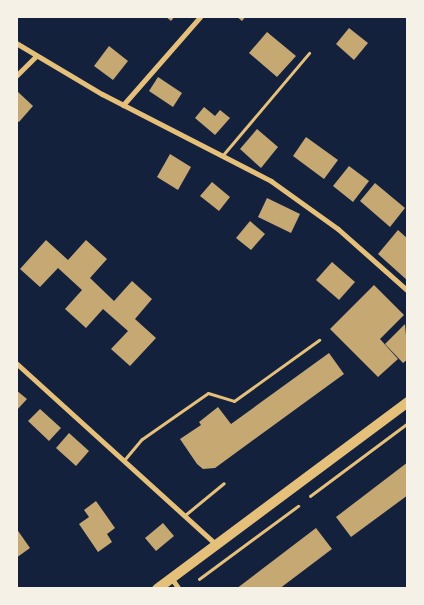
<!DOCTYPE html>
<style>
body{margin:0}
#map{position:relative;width:424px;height:605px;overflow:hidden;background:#14213d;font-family:"Exo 2",sans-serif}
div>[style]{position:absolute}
.building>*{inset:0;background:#c6a872}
.path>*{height:2.5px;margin:-1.25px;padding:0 1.25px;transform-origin:1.25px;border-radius:1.25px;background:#e5c07b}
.service>*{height:3px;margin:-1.5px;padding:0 1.5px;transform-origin:1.5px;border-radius:1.5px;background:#e5c07b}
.minor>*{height:5px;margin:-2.5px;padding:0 2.5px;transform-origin:2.5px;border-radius:2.5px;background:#e5c07b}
.primary>*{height:10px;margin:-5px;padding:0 5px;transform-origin:5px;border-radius:5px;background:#e5c07b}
span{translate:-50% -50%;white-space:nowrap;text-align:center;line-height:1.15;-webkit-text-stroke:4px #f6f1e7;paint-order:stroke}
.frame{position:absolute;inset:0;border:18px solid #f6f1e7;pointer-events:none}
</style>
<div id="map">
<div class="building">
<div style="clip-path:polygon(165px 16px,175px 16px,171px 21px)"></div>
<div style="clip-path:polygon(236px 16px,246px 16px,242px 21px)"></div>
<div style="clip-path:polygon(349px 28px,368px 43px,354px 60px,336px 44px)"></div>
<div style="clip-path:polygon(267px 32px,296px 56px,277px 77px,249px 53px)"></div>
<div style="clip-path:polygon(109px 46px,128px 61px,113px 80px,94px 66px)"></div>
<div style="clip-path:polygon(158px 77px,182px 93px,173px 107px,149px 91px)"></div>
<div style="clip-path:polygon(17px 91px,33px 106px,19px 122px,16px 120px)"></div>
<div style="clip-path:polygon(204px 107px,215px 116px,220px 110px,230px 118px,215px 135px,195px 118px)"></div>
<div style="clip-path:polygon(257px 129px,278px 147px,261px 168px,240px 149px)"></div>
<div style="clip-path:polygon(306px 137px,338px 160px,324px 179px,293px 156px)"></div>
<div style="clip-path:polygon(170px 154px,191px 167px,178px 190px,157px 177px)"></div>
<div style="clip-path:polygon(349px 166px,369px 181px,353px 202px,333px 186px)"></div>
<div style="clip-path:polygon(212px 182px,230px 197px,219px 211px,200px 196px)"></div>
<div style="clip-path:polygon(375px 183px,405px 208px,390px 227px,360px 201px)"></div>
<div style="clip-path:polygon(267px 198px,300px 214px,291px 233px,258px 217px)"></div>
<div style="clip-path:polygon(250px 221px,265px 234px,251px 250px,236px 238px)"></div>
<div style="clip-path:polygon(398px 230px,408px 239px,408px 281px,378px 254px)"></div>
<div style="clip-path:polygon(46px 240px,68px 260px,86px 240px,107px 259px,90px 278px,114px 301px,132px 281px,152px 299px,135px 319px,156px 338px,130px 366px,111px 349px,128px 331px,103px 309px,86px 328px,65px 309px,82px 290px,58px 268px,40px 287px,20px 269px)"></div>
<div style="clip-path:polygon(332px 262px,355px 282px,339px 300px,316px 280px)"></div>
<div style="clip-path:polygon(374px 285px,404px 315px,380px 339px,398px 359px,378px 377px,330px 329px)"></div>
<div style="clip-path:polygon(405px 324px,408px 359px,403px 363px,385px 344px)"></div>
<div style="clip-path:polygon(329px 353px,344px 374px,215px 468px,203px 469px,197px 464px,180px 439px,201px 425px,199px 422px,218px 407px,231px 424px)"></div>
<div style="clip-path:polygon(16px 390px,27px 399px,16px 411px)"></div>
<div style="clip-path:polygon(40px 409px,61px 428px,49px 441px,28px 421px)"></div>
<div style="clip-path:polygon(69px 433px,89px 451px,76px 466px,56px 448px)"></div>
<div style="clip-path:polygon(408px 462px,408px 495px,351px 537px,336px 517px)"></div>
<div style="clip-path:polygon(96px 501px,115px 528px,107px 534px,112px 542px,98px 552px,79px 524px,89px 517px,84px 510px)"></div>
<div style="clip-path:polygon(163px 523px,174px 536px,156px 551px,145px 538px)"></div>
<div style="clip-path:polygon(16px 528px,30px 548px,16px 558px)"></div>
<div style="clip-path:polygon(316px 528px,332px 549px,279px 589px,236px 589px)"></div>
</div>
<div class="path">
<div style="left:310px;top:496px;width:122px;rotate:-36.7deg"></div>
<div style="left:199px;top:579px;width:123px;rotate:-36.4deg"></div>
</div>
<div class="service">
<div style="left:222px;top:156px;width:135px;rotate:-49.8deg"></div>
<div style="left:125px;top:459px;width:26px;rotate:-50deg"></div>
<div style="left:142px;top:439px;width:80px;rotate:-34.9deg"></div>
<div style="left:208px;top:393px;width:27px;rotate:17deg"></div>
<div style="left:234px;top:401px;width:105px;rotate:-35.7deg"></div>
<div style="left:185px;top:515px;width:50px;rotate:-39.4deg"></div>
</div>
<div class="minor">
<div style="left:16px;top:43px;width:100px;rotate:30.7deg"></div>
<div style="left:102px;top:94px;width:190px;rotate:27.2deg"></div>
<div style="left:271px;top:181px;width:82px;rotate:35.6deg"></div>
<div style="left:338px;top:229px;width:94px;rotate:41.5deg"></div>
<div style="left:16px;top:76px;width:28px;rotate:-45deg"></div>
<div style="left:123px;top:105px;width:118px;rotate:-48.8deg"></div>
<div style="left:16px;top:363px;width:271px;rotate:42.2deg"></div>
<div style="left:172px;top:579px;width:12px;rotate:55deg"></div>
</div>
<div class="primary">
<div style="left:157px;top:589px;width:313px;rotate:-36.7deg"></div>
</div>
<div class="frame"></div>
</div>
